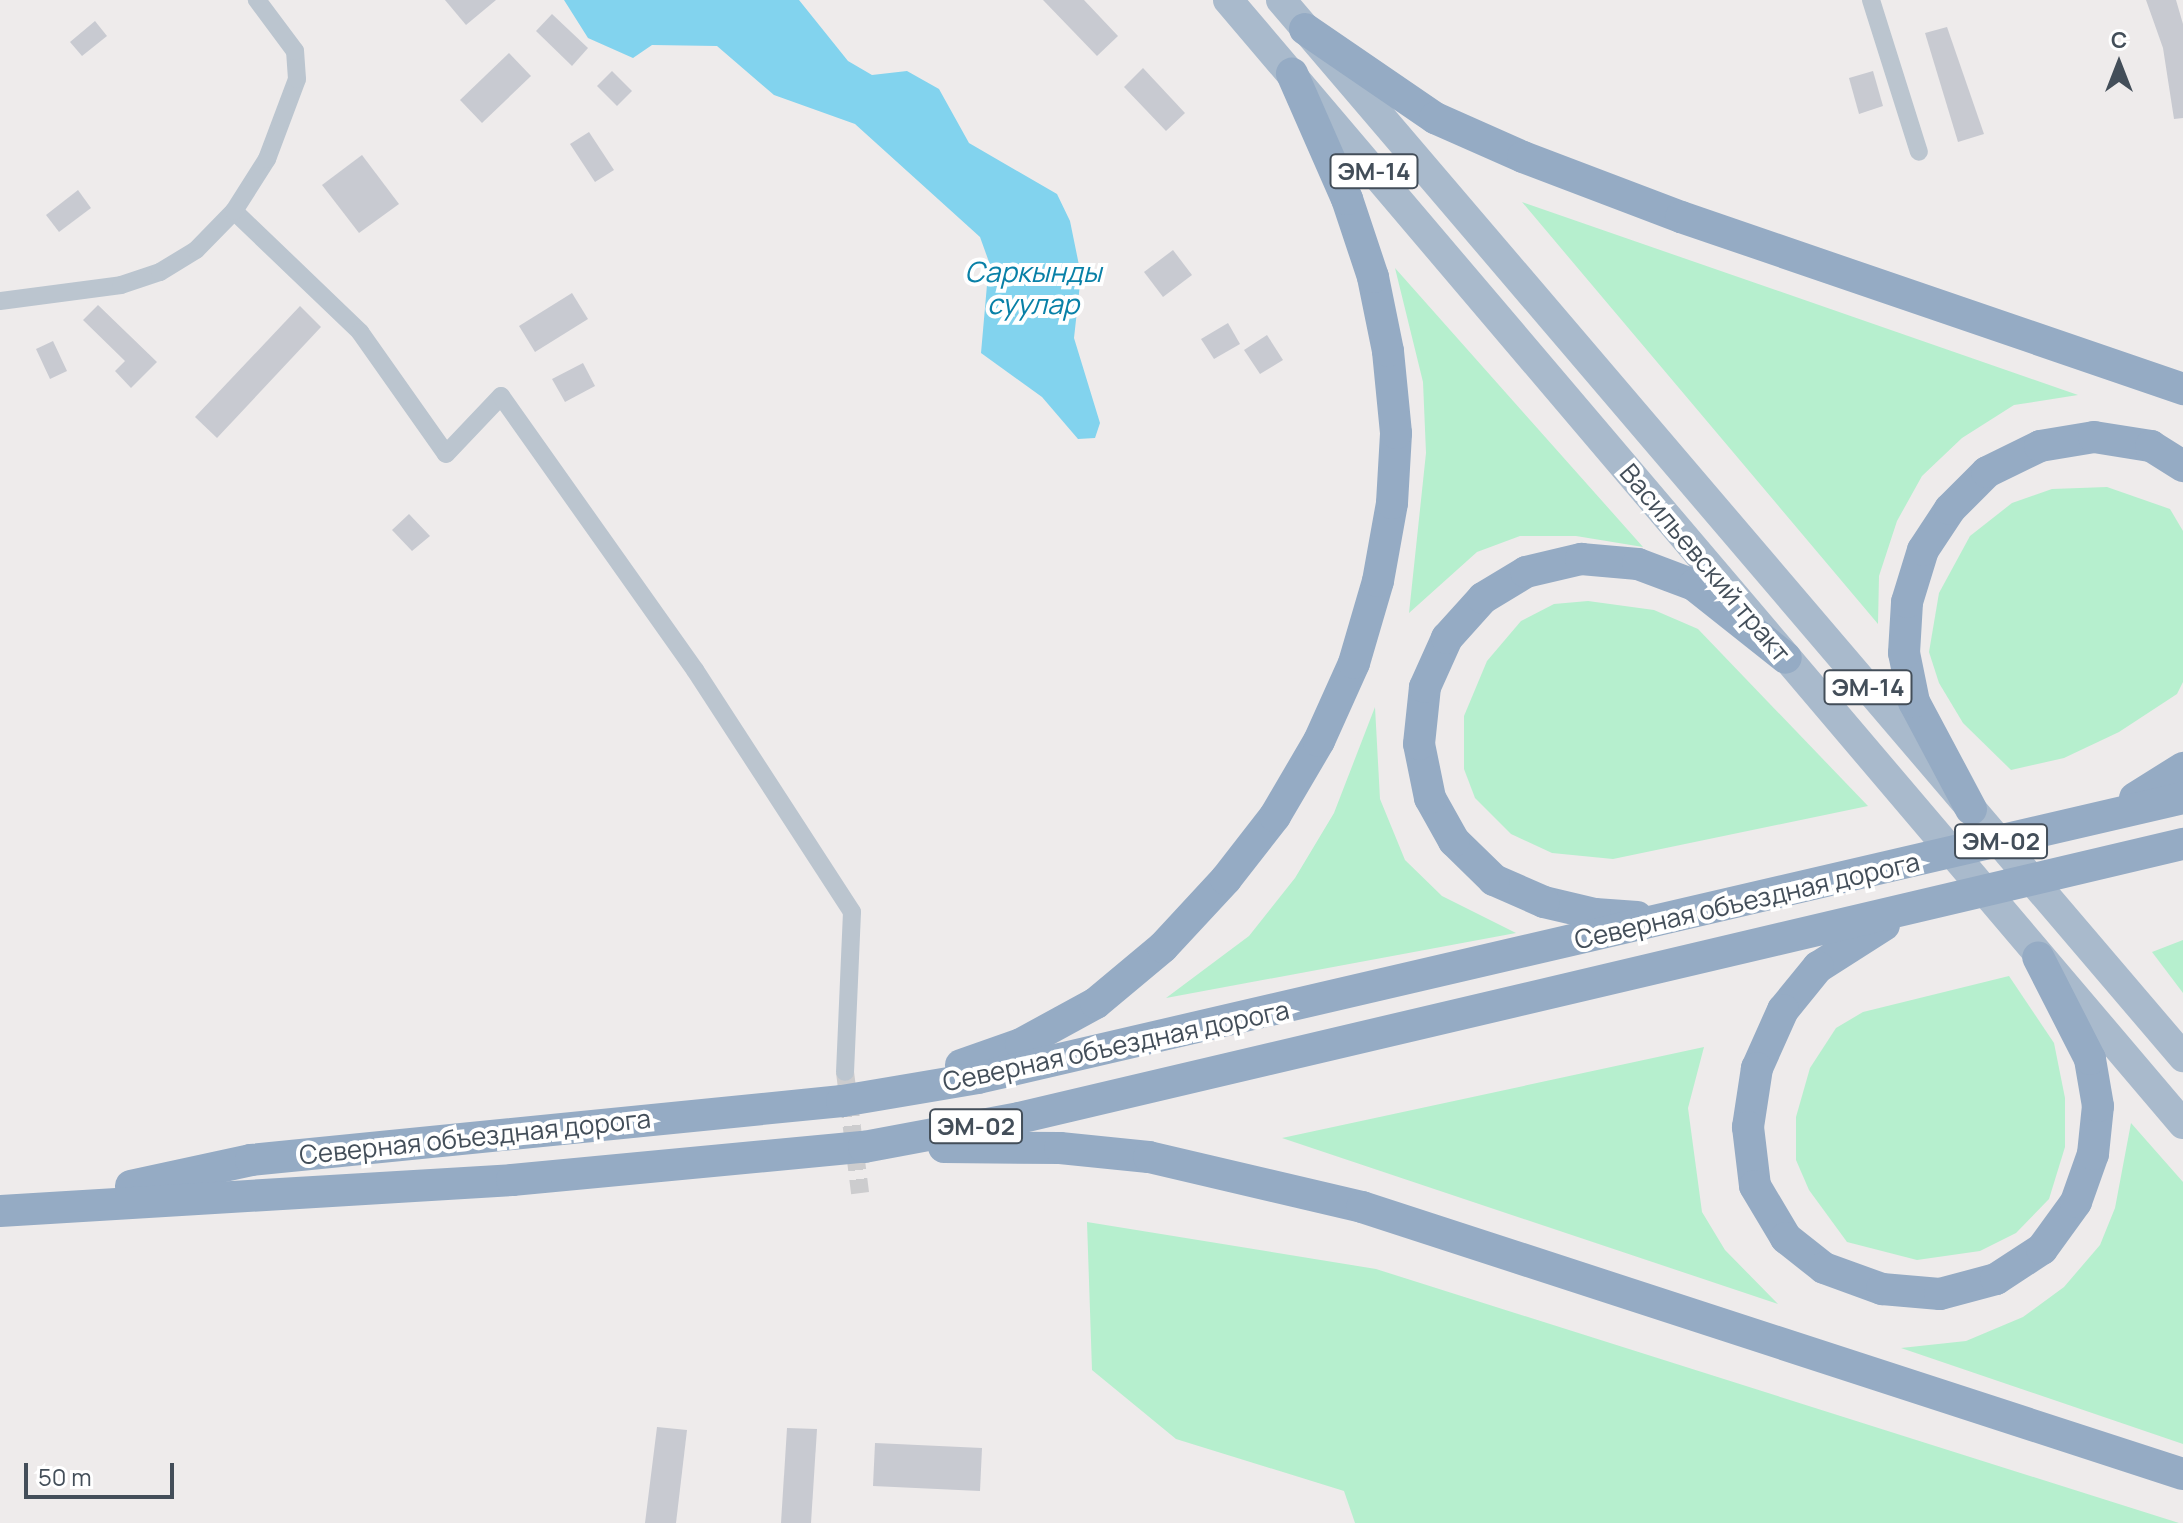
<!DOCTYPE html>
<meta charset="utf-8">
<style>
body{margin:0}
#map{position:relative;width:2183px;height:1523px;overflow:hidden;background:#eeebeb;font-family:Manrope,sans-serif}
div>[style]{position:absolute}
.green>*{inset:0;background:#b6efce}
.water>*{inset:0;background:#82d3ee}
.building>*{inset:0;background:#c8cad1}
.minor-tunnel>*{height:18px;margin-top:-9px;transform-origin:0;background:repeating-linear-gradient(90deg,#ccccce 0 18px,transparent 0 27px)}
.minor>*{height:18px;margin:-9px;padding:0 9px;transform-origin:9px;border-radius:9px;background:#bbc5cf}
.primary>*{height:30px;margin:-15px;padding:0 15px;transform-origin:15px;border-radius:15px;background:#a9bacc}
.trunk>*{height:32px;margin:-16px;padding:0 16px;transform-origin:16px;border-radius:16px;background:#95abc4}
span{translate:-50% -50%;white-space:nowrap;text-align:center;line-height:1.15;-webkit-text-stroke:8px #fff;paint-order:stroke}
.shield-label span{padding:2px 6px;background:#fff;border:2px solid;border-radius:6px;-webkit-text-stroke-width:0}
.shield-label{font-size:24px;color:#434e59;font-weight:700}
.street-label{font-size:26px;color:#434e59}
.water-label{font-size:28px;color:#0880a7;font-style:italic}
.north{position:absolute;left:2079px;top:24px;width:80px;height:80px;-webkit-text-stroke:6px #fff;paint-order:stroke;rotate:0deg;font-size:22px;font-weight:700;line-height:32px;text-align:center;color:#434e59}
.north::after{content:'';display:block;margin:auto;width:28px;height:36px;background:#434e59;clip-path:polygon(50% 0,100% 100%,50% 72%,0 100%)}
.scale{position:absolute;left:24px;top:1463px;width:150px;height:36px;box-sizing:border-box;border:4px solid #434e59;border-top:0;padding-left:10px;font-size:24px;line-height:28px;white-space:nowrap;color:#434e59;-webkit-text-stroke:6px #fff;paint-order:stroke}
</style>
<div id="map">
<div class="green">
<div style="clip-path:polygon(1522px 202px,2078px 395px,2014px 405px,1962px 438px,1922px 476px,1897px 521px,1879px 576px,1878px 624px)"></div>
<div style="clip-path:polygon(1395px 268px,1643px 547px,1576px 536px,1520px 536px,1477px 552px,1409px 613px,1426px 453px,1423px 382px)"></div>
<div style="clip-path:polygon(2107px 487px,2170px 509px,2183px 531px,2183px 682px,2177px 694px,2119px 732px,2064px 758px,2011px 770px,1963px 723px,1939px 683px,1929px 652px,1939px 593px,1970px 536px,2012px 503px,2052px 489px)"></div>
<div style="clip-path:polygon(1588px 601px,1654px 610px,1698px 629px,1868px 806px,1613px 859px,1552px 853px,1511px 834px,1475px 798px,1464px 769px,1464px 716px,1487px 661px,1521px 621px,1554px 604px)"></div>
<div style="clip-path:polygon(1375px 707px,1380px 799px,1405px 860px,1442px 896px,1516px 933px,1166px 998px,1249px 936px,1295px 878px,1334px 813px)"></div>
<div style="clip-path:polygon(2183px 940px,2183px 993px,2152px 952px)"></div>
<div style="clip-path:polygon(2009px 976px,2054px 1043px,2065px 1098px,2065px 1147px,2049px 1199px,2016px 1233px,1980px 1251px,1917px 1260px,1847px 1242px,1809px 1190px,1796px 1160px,1796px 1117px,1810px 1068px,1836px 1028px,1863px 1012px)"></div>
<div style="clip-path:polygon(1704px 1047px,1688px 1108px,1702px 1212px,1725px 1250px,1778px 1304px,1282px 1138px)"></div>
<div style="clip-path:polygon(2131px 1123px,2183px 1182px,2183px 1444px,1901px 1348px,1966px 1341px,2023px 1317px,2064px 1287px,2100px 1245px,2115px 1208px)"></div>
<div style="clip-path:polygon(1087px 1222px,1376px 1269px,2179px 1523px,1355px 1523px,1344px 1491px,1176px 1439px,1092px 1370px)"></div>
</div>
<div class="water">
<div style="clip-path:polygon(564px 0,799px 0,848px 61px,872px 75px,907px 71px,939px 89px,969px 143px,1057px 194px,1070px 221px,1081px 275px,1074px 338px,1100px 423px,1095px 438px,1078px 439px,1042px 397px,981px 353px,989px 262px,980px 237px,855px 124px,774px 95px,717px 46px,652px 45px,633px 58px,588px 38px)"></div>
</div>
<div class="building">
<div style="clip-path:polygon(445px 0,496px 0,466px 25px)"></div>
<div style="clip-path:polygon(1043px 0,1084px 0,1118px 36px,1097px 56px)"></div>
<div style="clip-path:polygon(2146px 0,2176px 0,2183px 24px,2183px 118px,2174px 119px,2163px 48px)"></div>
<div style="clip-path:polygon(552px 14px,588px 48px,572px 66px,536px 31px)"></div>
<div style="clip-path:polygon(95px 21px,107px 36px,82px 56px,70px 42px)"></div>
<div style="clip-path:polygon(1947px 27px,1984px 134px,1958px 142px,1925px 33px)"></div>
<div style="clip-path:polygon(509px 53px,531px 76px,482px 123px,460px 100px)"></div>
<div style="clip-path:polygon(1143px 68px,1185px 113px,1166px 131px,1124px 87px)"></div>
<div style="clip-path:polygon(612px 71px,632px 91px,617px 106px,597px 86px)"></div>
<div style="clip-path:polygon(1873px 71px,1883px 106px,1859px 114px,1849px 78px)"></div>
<div style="clip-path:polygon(589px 132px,614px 170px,595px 182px,570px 144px)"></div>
<div style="clip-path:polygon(362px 155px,399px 204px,359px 233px,322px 185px)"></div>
<div style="clip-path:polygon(78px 190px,91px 208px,59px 232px,46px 215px)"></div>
<div style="clip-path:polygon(1173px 250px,1192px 275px,1163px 297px,1144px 272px)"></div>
<div style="clip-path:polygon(572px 293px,588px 319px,535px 352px,519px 326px)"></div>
<div style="clip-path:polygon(98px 305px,157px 362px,131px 388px,115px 371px,125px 361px,83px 320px)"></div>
<div style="clip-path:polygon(300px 306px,321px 327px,217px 438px,195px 417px)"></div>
<div style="clip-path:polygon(1228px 323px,1240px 344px,1214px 359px,1201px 339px)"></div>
<div style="clip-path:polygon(1267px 335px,1283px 360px,1260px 374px,1244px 350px)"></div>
<div style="clip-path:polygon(53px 341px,67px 371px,50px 379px,36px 349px)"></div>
<div style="clip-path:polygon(583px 363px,595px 386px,565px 402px,552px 379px)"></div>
<div style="clip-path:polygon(409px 514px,430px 536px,412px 551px,392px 530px)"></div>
<div style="clip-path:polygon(657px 1427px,687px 1430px,676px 1523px,645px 1523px)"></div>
<div style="clip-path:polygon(787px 1428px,817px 1429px,811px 1523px,781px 1523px)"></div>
<div style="clip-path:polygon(875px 1443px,982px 1448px,980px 1491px,873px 1486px)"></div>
</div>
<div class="minor-tunnel">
<div style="left:845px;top:1072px;width:122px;rotate:82.9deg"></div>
</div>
<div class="minor">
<div style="left:1871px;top:0;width:159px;rotate:72.5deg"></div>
<div style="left:234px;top:211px;width:175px;rotate:43.8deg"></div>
<div style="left:360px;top:332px;width:149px;rotate:54.8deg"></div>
<div style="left:446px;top:454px;width:80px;rotate:-46.5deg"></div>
<div style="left:501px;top:396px;width:336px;rotate:54.7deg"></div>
<div style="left:695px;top:670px;width:288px;rotate:57deg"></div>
<div style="left:852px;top:912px;width:160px;rotate:92.5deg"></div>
<div style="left:0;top:301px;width:122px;rotate:-7.5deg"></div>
<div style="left:121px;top:285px;width:41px;rotate:-18.4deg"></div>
<div style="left:160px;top:272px;width:42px;rotate:-31.4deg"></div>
<div style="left:196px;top:250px;width:54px;rotate:-45.7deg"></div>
<div style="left:234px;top:211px;width:62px;rotate:-57.6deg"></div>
<div style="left:267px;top:159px;width:85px;rotate:-69.4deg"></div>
<div style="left:297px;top:79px;width:28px;rotate:-94deg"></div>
<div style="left:295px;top:51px;width:64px;rotate:-126.7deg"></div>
</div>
<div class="primary">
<div style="left:1228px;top:0;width:1475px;rotate:49.65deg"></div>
<div style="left:1281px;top:0;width:1390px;rotate:49.52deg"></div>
</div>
<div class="trunk">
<div style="left:1305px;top:29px;width:158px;rotate:34.4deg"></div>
<div style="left:1435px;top:118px;width:96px;rotate:23.9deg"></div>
<div style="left:1523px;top:157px;width:169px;rotate:20.8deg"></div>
<div style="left:1681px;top:217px;width:531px;rotate:18.91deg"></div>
<div style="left:2135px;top:798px;width:57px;rotate:-32deg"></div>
<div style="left:1971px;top:809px;width:121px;rotate:-118deg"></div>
<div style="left:1914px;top:702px;width:50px;rotate:-101.5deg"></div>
<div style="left:1904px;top:653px;width:51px;rotate:-86.6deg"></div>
<div style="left:1907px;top:602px;width:54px;rotate:-72.9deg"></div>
<div style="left:1923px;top:550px;width:49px;rotate:-56.6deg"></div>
<div style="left:1950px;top:509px;width:52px;rotate:-45deg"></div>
<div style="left:1987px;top:472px;width:59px;rotate:-26.1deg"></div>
<div style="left:2040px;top:446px;width:55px;rotate:-9.5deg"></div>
<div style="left:2094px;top:437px;width:58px;rotate:9deg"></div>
<div style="left:2151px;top:446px;width:38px;rotate:32deg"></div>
<div style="left:1637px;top:917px;width:42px;rotate:-175.9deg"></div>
<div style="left:1595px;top:914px;width:52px;rotate:-166.8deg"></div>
<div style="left:1544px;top:902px;width:55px;rotate:-156.3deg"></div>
<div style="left:1494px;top:880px;width:56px;rotate:-135.7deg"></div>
<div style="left:1454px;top:841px;width:49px;rotate:-119.2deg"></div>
<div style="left:1430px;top:798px;width:55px;rotate:-101.5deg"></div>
<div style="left:1419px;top:744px;width:57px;rotate:-84deg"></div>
<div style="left:1425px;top:687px;width:54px;rotate:-65.8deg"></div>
<div style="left:1447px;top:638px;width:54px;rotate:-48deg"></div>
<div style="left:1483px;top:598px;width:50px;rotate:-31.2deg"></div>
<div style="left:1526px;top:572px;width:57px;rotate:-13.3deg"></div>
<div style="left:1581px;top:559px;width:57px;rotate:5deg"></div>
<div style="left:1638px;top:564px;width:60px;rotate:20.6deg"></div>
<div style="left:1694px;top:585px;width:117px;rotate:38.4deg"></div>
<div style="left:1884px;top:925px;width:78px;rotate:147.5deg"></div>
<div style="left:1818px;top:967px;width:55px;rotate:129.1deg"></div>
<div style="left:1783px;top:1010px;width:64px;rotate:114.1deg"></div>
<div style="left:1757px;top:1068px;width:60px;rotate:98.7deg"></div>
<div style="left:1748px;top:1127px;width:59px;rotate:83.2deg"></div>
<div style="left:1755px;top:1186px;width:61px;rotate:59.2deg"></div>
<div style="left:1786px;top:1238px;width:48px;rotate:38.3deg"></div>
<div style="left:1824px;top:1268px;width:62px;rotate:19.9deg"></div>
<div style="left:1882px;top:1289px;width:58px;rotate:4.9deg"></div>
<div style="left:1940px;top:1294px;width:58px;rotate:-15deg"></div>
<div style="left:1996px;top:1279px;width:55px;rotate:-33.1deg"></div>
<div style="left:2042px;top:1249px;width:58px;rotate:-54.1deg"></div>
<div style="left:2076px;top:1202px;width:51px;rotate:-70.5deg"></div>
<div style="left:2093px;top:1154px;width:48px;rotate:-84.1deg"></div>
<div style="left:2098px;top:1106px;width:48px;rotate:-99.7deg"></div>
<div style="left:2090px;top:1059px;width:114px;rotate:-117deg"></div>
<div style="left:961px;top:1065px;width:64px;rotate:-19.3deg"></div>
<div style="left:1021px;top:1044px;width:85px;rotate:-28.7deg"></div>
<div style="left:1096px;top:1003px;width:87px;rotate:-39.9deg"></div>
<div style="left:1163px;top:947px;width:93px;rotate:-47.2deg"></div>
<div style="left:1226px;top:879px;width:80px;rotate:-52.1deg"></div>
<div style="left:1275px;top:816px;width:87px;rotate:-59.6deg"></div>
<div style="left:1319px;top:741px;width:85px;rotate:-65.8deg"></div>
<div style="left:1354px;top:663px;width:85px;rotate:-73.7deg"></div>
<div style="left:1378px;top:581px;width:79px;rotate:-79.8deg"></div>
<div style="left:1392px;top:503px;width:70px;rotate:-86.7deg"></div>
<div style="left:1396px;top:433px;width:82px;rotate:-95.6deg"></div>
<div style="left:1388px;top:351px;width:76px;rotate:-101.5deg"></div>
<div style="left:1373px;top:277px;width:82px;rotate:-108.4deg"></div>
<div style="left:1347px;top:199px;width:137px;rotate:-113.7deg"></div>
<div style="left:944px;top:1147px;width:116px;rotate:0.5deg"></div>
<div style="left:1060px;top:1148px;width:89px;rotate:5.8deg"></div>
<div style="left:1149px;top:1157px;width:219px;rotate:13.2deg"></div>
<div style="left:1362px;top:1207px;width:863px;rotate:18.02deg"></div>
<div style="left:131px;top:1186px;width:123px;rotate:-12.2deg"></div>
<div style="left:251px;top:1160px;width:594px;rotate:-5.7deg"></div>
<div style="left:842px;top:1101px;width:138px;rotate:-9.6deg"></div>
<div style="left:978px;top:1078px;width:1237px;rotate:-13.08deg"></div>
<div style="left:0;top:1211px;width:513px;rotate:-3.46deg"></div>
<div style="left:512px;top:1180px;width:354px;rotate:-5.4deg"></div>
<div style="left:864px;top:1147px;width:158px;rotate:-10.6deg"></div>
<div style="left:1019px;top:1118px;width:1196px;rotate:-13.25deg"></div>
</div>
<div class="shield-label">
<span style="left:1374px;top:171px">ЭМ-14</span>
<span style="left:1868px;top:687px">ЭМ-14</span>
<span style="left:2001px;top:841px">ЭМ-02</span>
<span style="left:976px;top:1126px">ЭМ-02</span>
</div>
<div class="street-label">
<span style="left:1705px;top:563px;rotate:50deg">Васильевский тракт</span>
<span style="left:1747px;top:901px;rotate:-13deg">Северная объездная дорога</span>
<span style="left:1116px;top:1046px;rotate:-12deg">Северная объездная дорога</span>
<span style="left:475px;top:1137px;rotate:-6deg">Северная объездная дорога</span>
</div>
<div class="water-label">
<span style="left:1033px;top:287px">Саркынды<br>суулар</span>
</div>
<div class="north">С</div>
<div class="scale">50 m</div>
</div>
